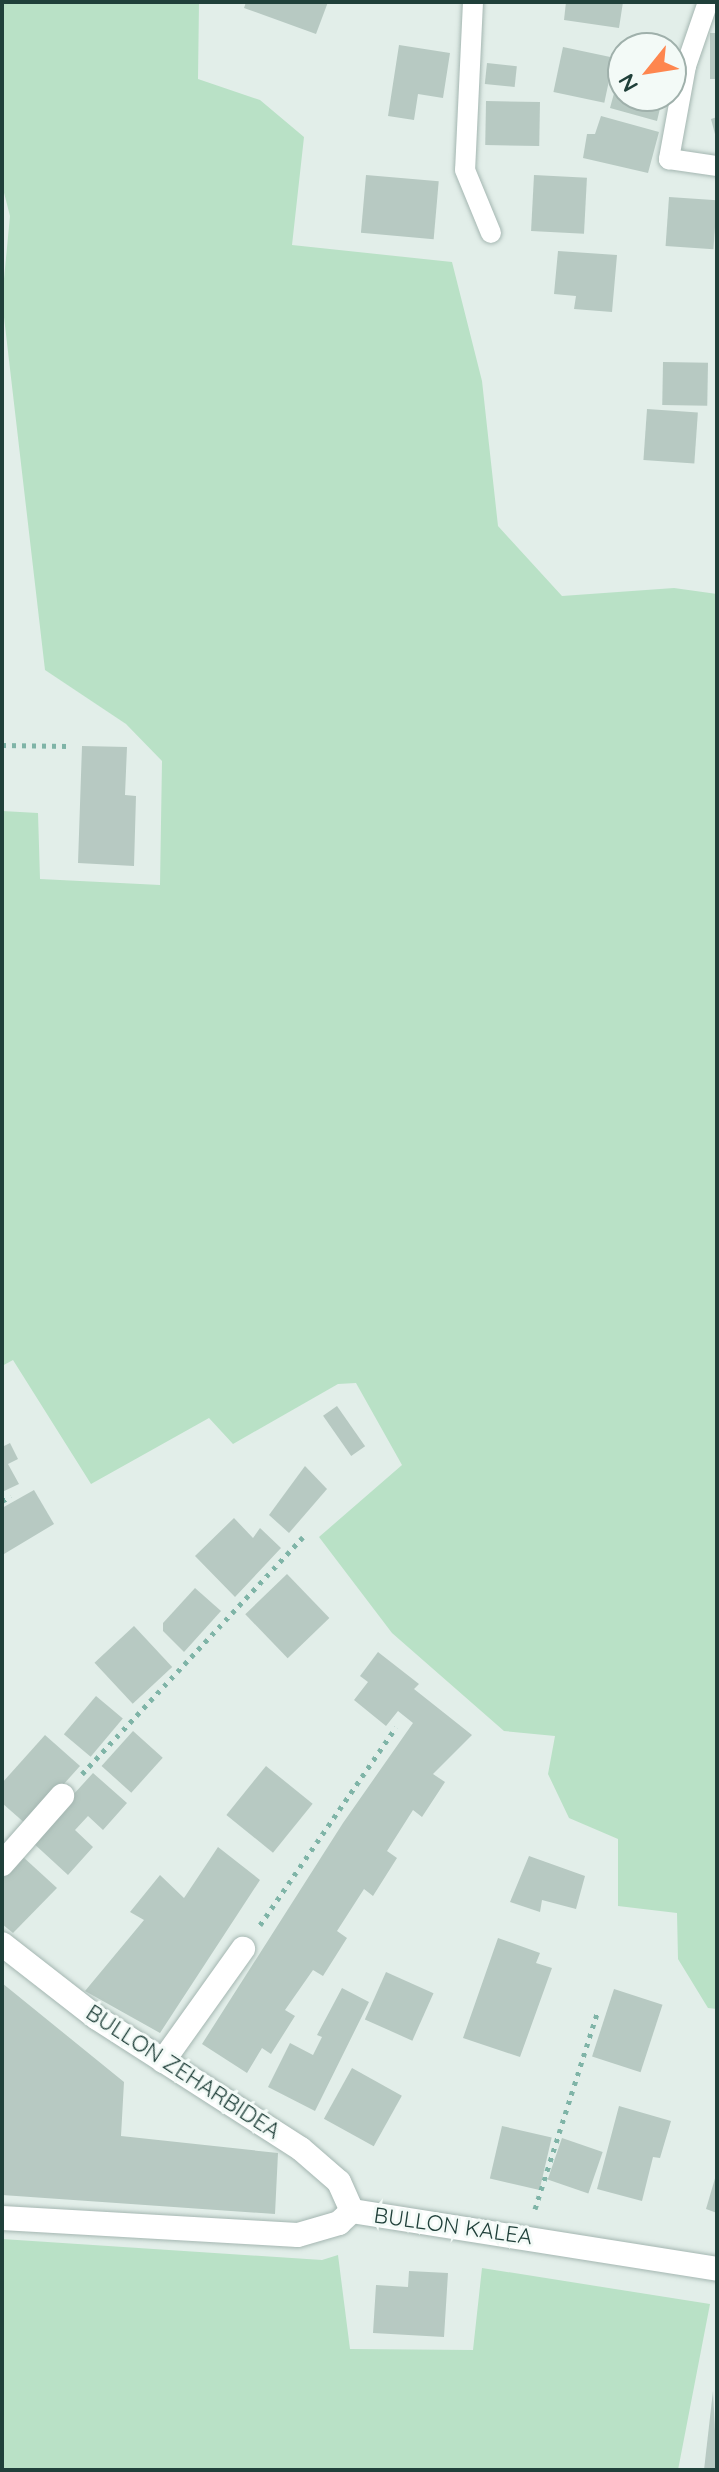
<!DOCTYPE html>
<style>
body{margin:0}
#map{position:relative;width:719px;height:2472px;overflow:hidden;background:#e2eee9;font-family:Quicksand,sans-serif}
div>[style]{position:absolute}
.green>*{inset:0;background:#b9e1c6}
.building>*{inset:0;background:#b7c9c2;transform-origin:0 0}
.path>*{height:5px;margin-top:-2.5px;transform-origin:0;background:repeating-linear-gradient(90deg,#7fb4a7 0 4px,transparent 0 10px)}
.roads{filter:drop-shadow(0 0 2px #a4b6b1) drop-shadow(0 0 2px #a4b6b1)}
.lane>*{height:20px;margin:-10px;padding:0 10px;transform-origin:10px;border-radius:10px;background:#fff}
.street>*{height:24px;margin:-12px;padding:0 12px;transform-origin:12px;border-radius:12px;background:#fff}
span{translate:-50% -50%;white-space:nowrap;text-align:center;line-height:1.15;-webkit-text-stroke:6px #f3faf7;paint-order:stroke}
.street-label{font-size:22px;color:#20403a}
.frame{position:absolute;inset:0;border:4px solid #20403a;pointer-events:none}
.north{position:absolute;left:607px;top:32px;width:80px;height:80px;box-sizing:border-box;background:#f3faf7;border:2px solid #9fb0ab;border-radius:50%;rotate:240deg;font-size:22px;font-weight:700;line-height:32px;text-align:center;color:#20403a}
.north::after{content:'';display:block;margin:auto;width:28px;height:36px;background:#fe864f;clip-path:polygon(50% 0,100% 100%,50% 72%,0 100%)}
</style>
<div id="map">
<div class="green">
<i style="clip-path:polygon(2px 2px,199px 2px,198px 79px,260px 100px,304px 137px,292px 245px,452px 262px,482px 381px,498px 526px,562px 596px,674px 588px,717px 594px,717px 2009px,708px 2008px,678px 1959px,677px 1913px,618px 1906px,618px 1839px,569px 1818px,548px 1774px,555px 1736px,504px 1731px,392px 1633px,319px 1537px,402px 1465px,356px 1383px,338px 1384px,233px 1444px,209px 1418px,91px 1484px,13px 1360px,2px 1366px,2px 811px,38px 813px,40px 879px,160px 885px,162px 761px,126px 724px,45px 670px,2px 300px,10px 216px,2px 185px)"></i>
<i style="clip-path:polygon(2px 2239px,322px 2260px,338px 2255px,350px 2349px,473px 2350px,482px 2268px,710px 2304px,678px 2470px,2px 2470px)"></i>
</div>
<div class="building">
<i style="clip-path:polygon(246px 2px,328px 2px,316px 34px,244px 8px)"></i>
<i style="clip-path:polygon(566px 2px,623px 2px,619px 28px,564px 20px)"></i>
<i style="left:710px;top:33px;width:7px;height:46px"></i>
<i style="clip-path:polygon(399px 45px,450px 53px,443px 98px,418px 94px,414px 120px,388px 116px)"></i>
<i style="left:563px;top:47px;width:52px;height:46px;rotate:12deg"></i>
<i style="left:487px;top:63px;width:30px;height:21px;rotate:6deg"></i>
<i style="clip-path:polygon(622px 64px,623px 96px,663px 96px,657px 121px,610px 108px)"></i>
<i style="left:486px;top:101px;width:54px;height:44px;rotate:1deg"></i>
<i style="clip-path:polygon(601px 116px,659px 132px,648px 173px,583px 158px,587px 134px,595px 134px)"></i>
<i style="clip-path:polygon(717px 117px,717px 138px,716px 138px,711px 119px)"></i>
<i style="left:366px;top:175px;width:73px;height:58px;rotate:5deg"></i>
<i style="left:534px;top:175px;width:53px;height:56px;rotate:3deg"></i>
<i style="left:669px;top:197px;width:48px;height:49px;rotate:4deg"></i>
<i style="clip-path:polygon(558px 251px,617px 255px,612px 312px,574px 309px,576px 296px,554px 294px)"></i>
<i style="left:663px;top:362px;width:45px;height:43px;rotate:1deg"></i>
<i style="left:647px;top:409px;width:51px;height:51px;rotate:4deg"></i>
<i style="clip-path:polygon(82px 746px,127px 747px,125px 795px,136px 796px,134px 866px,78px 863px)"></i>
<i style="left:337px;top:1406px;width:49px;height:17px;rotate:55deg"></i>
<i style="clip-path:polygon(10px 1443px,18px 1459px,8px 1464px,19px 1484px,2px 1492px,2px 1447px)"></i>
<i style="clip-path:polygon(305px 1466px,327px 1489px,289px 1533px,269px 1515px)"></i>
<i style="clip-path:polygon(34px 1490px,54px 1524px,4px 1554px,2px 1508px)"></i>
<i style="clip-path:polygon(234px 1518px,253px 1538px,260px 1528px,281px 1548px,235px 1597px,195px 1556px)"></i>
<i style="left:287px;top:1574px;width:61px;height:58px;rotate:46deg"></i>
<i style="clip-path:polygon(195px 1588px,221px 1611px,184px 1652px,163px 1631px,163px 1623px)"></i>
<i style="left:134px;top:1626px;width:56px;height:54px;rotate:47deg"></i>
<i style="clip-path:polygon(378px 1652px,419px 1684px,414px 1689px,472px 1735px,433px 1774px,445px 1782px,422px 1817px,413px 1810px,387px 1851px,397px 1858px,373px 1896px,364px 1889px,337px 1931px,347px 1938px,323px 1976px,313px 1970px,285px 2010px,295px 2016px,271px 2054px,262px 2048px,247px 2073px,202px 2044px,343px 1823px,413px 1723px,398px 1711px,386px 1726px,354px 1700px,368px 1682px,360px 1676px)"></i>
<i style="left:96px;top:1696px;width:35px;height:50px;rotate:40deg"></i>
<i style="left:133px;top:1731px;width:40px;height:47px;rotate:42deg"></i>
<i style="clip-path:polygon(45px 1735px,80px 1766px,27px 1825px,2px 1803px,2px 1783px)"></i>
<i style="left:266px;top:1766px;width:60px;height:63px;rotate:39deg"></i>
<i style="clip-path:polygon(93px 1773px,127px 1803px,103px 1830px,88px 1816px,75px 1830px,93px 1847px,68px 1875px,31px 1841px)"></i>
<i style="clip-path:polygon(218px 1847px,260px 1880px,160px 2033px,85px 1991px,144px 1920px,130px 1912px,160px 1875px,184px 1898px)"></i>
<i style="clip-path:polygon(22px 1856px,57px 1888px,13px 1933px,2px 1924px,2px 1879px)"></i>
<i style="clip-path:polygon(529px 1856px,585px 1876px,576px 1909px,542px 1900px,540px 1912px,510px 1902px)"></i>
<i style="clip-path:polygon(498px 1938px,540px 1953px,536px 1963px,552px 1968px,520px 2057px,463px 2038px)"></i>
<i style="left:386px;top:1972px;width:52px;height:52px;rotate:24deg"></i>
<i style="clip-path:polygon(2px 1983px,124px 2082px,121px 2136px,278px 2153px,275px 2214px,2px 2195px)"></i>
<i style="clip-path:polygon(342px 1988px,369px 2002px,315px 2111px,268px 2087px,290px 2043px,313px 2055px,322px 2037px,317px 2035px)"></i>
<i style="left:614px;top:1989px;width:51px;height:71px;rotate:18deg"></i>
<i style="left:352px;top:2068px;width:57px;height:58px;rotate:29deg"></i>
<i style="clip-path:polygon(619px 2106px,671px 2121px,660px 2158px,653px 2157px,642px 2201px,597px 2189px)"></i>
<i style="left:502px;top:2126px;width:51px;height:54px;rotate:13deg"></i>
<i style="left:562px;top:2138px;width:43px;height:44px;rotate:19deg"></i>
<i style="clip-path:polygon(716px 2175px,717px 2176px,717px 2213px,706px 2209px)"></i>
<i style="clip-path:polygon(409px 2271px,448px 2273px,444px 2337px,373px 2333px,376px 2285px,408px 2287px)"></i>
<i style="clip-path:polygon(713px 2391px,717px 2470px,704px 2470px)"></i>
</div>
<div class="path">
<i style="left:2px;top:745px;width:66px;rotate:0.9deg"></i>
<i style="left:2px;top:1501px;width:10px;rotate:-29deg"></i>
<i style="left:82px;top:1774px;width:324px;rotate:-47deg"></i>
<i style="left:260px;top:1925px;width:240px;rotate:-55.5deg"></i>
<i style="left:535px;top:2209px;width:206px;rotate:-72.4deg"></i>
</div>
<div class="roads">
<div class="lane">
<i style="left:473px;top:2px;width:168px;rotate:92.7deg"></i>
<i style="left:465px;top:170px;width:68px;rotate:67.6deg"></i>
<i style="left:708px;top:2px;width:68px;rotate:109deg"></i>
<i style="left:686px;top:66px;width:95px;rotate:100.4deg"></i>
<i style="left:669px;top:159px;width:49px;rotate:8.3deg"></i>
</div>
<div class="street">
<i style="left:2px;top:1864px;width:91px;rotate:-48.6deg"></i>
<i style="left:2px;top:1944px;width:120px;rotate:37.9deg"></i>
<i style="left:97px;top:2018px;width:242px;rotate:32.7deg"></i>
<i style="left:301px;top:2149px;width:50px;rotate:41deg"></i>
<i style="left:339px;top:2182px;width:32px;rotate:66deg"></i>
<i style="left:163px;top:2061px;width:138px;rotate:-54.5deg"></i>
<i style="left:352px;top:2211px;width:370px;rotate:9deg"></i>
<i style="left:2px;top:2218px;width:296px;rotate:3.3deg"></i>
<i style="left:298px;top:2235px;width:43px;rotate:-16.3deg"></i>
<i style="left:339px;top:2223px;width:18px;rotate:-43deg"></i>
</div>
</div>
<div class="street-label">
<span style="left:183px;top:2072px;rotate:33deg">BULLON ZEHARBIDEA</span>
<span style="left:453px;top:2226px;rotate:8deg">BULLON KALEA</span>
</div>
<div class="frame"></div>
<div class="north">N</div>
</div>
